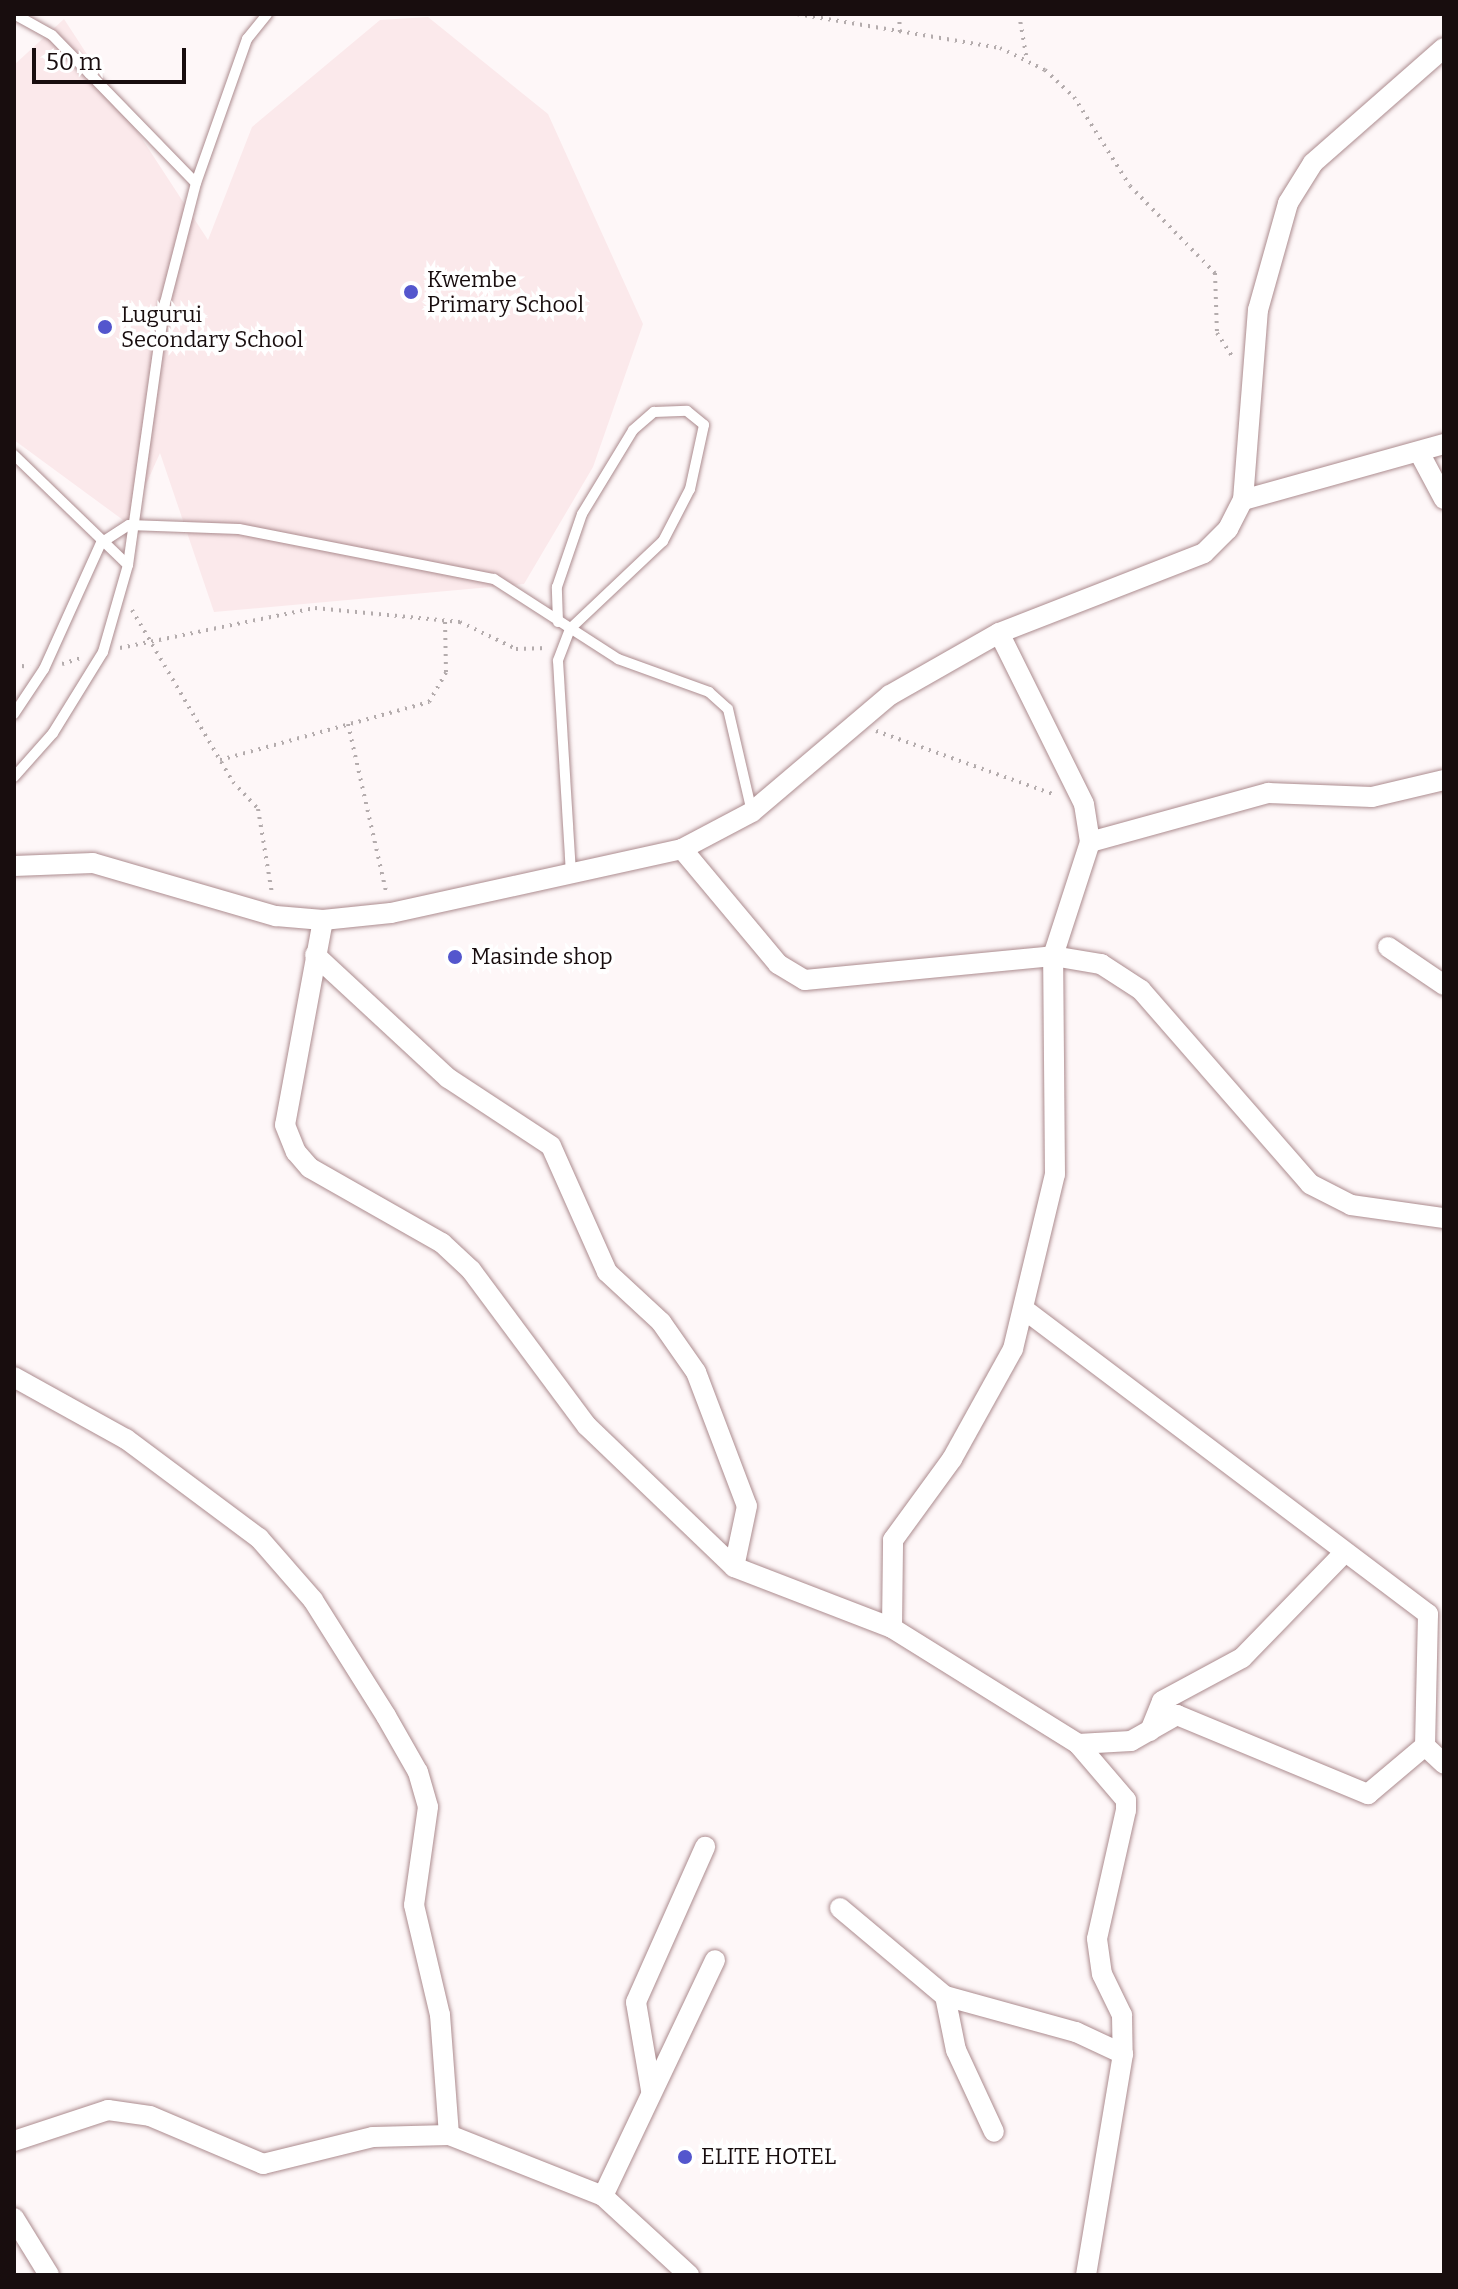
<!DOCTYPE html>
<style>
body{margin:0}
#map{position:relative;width:1458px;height:2289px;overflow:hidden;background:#fef7f8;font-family:Bitter,serif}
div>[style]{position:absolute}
.built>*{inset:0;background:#fbe9eb}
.path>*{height:4px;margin-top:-2px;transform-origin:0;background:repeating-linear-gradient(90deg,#b4acad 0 2px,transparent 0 8px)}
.roads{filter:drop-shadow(0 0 2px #ac8c8f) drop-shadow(0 0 2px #ac8c8f)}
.lane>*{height:10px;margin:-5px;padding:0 5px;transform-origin:5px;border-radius:5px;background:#fff}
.street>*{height:20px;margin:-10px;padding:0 10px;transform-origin:10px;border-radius:10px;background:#fff}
.dots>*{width:22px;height:22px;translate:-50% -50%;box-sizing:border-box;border:4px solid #fff;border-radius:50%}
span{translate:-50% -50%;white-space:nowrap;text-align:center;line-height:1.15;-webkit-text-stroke:7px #fff;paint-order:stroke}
.poi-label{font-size:22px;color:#180d0e}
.left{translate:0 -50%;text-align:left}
.frame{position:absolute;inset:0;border:16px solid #180d0e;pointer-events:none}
.scale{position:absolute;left:32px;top:48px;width:154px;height:36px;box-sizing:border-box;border:4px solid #180d0e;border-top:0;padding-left:10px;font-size:24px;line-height:28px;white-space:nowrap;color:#180d0e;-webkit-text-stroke:6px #fff;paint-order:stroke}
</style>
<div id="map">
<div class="built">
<i style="clip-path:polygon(428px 17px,548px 114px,643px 324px,593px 467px,524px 584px,214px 612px,160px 453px,135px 509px,138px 531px,14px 440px,14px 65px,64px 19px,208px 240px,252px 127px,380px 20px)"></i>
</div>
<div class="path">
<i style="left:797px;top:14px;width:206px;rotate:9.5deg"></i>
<i style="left:1000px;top:48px;width:50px;rotate:26.1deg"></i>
<i style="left:1045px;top:70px;width:40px;rotate:43deg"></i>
<i style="left:1074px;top:97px;width:105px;rotate:57.8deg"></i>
<i style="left:1130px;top:186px;width:122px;rotate:45.7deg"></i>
<i style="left:1215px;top:273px;width:60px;rotate:88.1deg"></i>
<i style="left:1217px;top:333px;width:30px;rotate:57deg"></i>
<i style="left:899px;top:14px;width:18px;rotate:87deg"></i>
<i style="left:1019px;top:14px;width:42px;rotate:80.3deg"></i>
<i style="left:132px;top:610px;width:199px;rotate:59.6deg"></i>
<i style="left:233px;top:782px;width:37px;rotate:47deg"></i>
<i style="left:258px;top:809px;width:86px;rotate:80.6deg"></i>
<i style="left:120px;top:648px;width:199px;rotate:-11.6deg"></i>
<i style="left:315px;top:608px;width:146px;rotate:5.5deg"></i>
<i style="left:460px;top:622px;width:62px;rotate:25.7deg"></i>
<i style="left:516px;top:649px;width:32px;rotate:-2deg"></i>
<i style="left:62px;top:664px;width:20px;rotate:-18deg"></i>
<i style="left:14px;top:665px;width:16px;rotate:7deg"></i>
<i style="left:348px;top:724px;width:175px;rotate:77.2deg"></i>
<i style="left:876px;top:731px;width:191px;rotate:19.6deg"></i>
<i style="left:220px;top:760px;width:217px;rotate:-15.5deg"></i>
<i style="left:429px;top:702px;width:34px;rotate:-60deg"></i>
<i style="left:446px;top:672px;width:52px;rotate:-91.1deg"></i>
</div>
<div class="roads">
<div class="lane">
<i style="left:14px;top:14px;width:43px;rotate:28.9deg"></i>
<i style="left:52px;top:35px;width:206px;rotate:45.8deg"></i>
<i style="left:14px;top:455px;width:158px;rotate:44deg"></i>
<i style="left:558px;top:622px;width:35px;rotate:-92deg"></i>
<i style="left:557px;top:587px;width:77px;rotate:-71.1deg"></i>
<i style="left:582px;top:514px;width:98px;rotate:-58.7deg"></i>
<i style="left:633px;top:430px;width:28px;rotate:-41deg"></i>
<i style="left:654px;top:412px;width:33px;rotate:-2deg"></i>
<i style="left:687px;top:411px;width:22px;rotate:39deg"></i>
<i style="left:704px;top:425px;width:66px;rotate:102.3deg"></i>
<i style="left:690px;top:489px;width:59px;rotate:117.4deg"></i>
<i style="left:663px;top:541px;width:128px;rotate:136.6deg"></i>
<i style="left:570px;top:629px;width:34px;rotate:111deg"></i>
<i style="left:558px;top:661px;width:212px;rotate:86.5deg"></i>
<i style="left:14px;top:714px;width:54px;rotate:-56.3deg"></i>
<i style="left:44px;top:669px;width:138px;rotate:-65.7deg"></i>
<i style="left:101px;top:543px;width:33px;rotate:-33deg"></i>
<i style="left:129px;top:525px;width:110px;rotate:2.1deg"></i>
<i style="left:239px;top:529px;width:260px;rotate:11.1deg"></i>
<i style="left:494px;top:579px;width:148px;rotate:32.8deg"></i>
<i style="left:618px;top:659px;width:97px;rotate:19.9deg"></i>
<i style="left:709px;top:692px;width:25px;rotate:42deg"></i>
<i style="left:728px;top:709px;width:106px;rotate:76.9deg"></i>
<i style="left:14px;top:777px;width:59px;rotate:-48.4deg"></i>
<i style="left:53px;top:733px;width:95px;rotate:-58.3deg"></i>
<i style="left:103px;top:652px;width:91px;rotate:-74deg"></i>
<i style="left:128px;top:565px;width:265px;rotate:-82deg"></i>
<i style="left:165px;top:303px;width:124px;rotate:-75.5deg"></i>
<i style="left:196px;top:183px;width:153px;rotate:-70.5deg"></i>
<i style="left:247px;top:39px;width:32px;rotate:-51deg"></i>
</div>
<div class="street">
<i style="left:1420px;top:454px;width:51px;rotate:61.9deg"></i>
<i style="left:1243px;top:500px;width:209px;rotate:-15.6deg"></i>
<i style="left:1090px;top:842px;width:185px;rotate:-15.4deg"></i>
<i style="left:1268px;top:793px;width:104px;rotate:2.2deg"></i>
<i style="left:1372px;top:797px;width:74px;rotate:-13.3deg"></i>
<i style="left:682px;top:849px;width:150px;rotate:50.1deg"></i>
<i style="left:778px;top:964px;width:31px;rotate:31deg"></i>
<i style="left:805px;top:980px;width:249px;rotate:-5.5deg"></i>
<i style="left:1053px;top:956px;width:49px;rotate:9.5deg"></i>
<i style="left:1101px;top:964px;width:48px;rotate:33deg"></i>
<i style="left:1141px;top:990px;width:257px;rotate:48.9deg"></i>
<i style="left:1310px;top:1184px;width:46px;rotate:27.1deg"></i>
<i style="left:1351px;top:1205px;width:94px;rotate:8deg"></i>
<i style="left:14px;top:866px;width:79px;rotate:-2.2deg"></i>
<i style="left:93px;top:863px;width:191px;rotate:16.2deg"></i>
<i style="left:276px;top:916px;width:47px;rotate:4.9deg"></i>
<i style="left:323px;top:920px;width:68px;rotate:-5.9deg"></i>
<i style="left:391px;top:913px;width:298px;rotate:-12.4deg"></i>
<i style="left:682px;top:849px;width:79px;rotate:-27.9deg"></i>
<i style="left:752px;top:812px;width:181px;rotate:-40.3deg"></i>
<i style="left:890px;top:695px;width:125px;rotate:-29.6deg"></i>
<i style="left:999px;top:633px;width:220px;rotate:-21.3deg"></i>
<i style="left:1204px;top:553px;width:34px;rotate:-45deg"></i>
<i style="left:1228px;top:529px;width:33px;rotate:-63deg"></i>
<i style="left:1243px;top:500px;width:191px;rotate:-85.5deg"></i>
<i style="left:1258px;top:310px;width:111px;rotate:-74.3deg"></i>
<i style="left:1288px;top:203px;width:47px;rotate:-58deg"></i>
<i style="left:1313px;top:163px;width:174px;rotate:-41.3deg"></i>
<i style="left:323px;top:920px;width:208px;rotate:100.5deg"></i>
<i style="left:285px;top:1125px;width:29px;rotate:68deg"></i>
<i style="left:296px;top:1152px;width:21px;rotate:49deg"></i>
<i style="left:310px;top:1168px;width:152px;rotate:29.6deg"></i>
<i style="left:442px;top:1243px;width:40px;rotate:43deg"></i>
<i style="left:471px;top:1270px;width:194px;rotate:53.4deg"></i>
<i style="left:587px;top:1426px;width:204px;rotate:43.8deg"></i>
<i style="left:734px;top:1567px;width:169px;rotate:21.1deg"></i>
<i style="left:892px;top:1628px;width:219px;rotate:31.9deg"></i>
<i style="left:1078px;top:1744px;width:53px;rotate:-3.2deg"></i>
<i style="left:1131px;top:1741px;width:53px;rotate:-29.5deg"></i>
<i style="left:1177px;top:1715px;width:207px;rotate:22.5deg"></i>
<i style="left:1368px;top:1794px;width:75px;rotate:-40.1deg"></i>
<i style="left:1388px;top:947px;width:68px;rotate:34.2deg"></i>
<i style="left:315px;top:955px;width:181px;rotate:42.8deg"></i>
<i style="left:448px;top:1078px;width:123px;rotate:33.4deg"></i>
<i style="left:551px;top:1146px;width:138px;rotate:66deg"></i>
<i style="left:607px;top:1272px;width:74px;rotate:42.8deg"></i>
<i style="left:661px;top:1322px;width:61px;rotate:55deg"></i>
<i style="left:696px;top:1372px;width:143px;rotate:69.2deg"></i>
<i style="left:747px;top:1506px;width:62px;rotate:102deg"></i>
<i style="left:1025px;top:1310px;width:505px;rotate:37.03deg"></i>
<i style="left:1428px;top:1614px;width:132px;rotate:91.3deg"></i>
<i style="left:1425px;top:1746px;width:26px;rotate:43deg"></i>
<i style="left:14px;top:1377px;width:128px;rotate:29deg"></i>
<i style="left:126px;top:1439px;width:166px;rotate:36.7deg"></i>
<i style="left:259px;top:1538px;width:82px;rotate:48.9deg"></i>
<i style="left:313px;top:1600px;width:137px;rotate:57.8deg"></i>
<i style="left:386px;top:1716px;width:64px;rotate:60.3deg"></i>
<i style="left:418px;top:1772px;width:36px;rotate:74deg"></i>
<i style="left:428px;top:1807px;width:99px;rotate:98.1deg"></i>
<i style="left:414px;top:1905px;width:113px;rotate:76.7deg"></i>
<i style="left:440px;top:2015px;width:120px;rotate:85.7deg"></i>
<i style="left:892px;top:1628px;width:88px;rotate:-89.3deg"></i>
<i style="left:893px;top:1540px;width:100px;rotate:-53.9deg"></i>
<i style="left:952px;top:1459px;width:126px;rotate:-61deg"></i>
<i style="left:1013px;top:1349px;width:180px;rotate:-76.5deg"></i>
<i style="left:1055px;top:1174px;width:218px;rotate:-90.5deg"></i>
<i style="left:1053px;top:956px;width:120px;rotate:-72deg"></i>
<i style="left:1090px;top:842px;width:38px;rotate:-99deg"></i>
<i style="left:1084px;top:804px;width:191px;rotate:-116.4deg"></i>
<i style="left:1150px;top:1731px;width:32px;rotate:-68deg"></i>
<i style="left:1162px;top:1701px;width:91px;rotate:-28.3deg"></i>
<i style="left:1242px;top:1658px;width:146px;rotate:-45.8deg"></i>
<i style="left:1078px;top:1744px;width:74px;rotate:49.4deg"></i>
<i style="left:1126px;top:1800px;width:10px;rotate:90deg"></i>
<i style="left:1126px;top:1810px;width:132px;rotate:102.7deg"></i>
<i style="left:1097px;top:1939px;width:35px;rotate:82deg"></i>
<i style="left:1102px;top:1974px;width:46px;rotate:64deg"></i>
<i style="left:1122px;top:2015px;width:39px;rotate:89deg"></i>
<i style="left:1123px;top:2054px;width:224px;rotate:99.5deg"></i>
<i style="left:840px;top:1908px;width:137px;rotate:40deg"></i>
<i style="left:945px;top:1996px;width:136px;rotate:15.4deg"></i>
<i style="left:1076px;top:2032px;width:52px;rotate:25.1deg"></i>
<i style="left:945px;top:1996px;width:55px;rotate:78.5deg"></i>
<i style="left:956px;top:2050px;width:90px;rotate:65.1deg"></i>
<i style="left:651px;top:2090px;width:89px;rotate:-99.7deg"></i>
<i style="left:636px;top:2002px;width:170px;rotate:-66deg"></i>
<i style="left:14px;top:2141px;width:99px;rotate:-18.3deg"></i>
<i style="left:108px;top:2110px;width:42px;rotate:8.1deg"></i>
<i style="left:150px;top:2116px;width:123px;rotate:23deg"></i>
<i style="left:263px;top:2164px;width:113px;rotate:-13.8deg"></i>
<i style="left:373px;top:2137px;width:76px;rotate:-1.5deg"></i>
<i style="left:449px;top:2135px;width:166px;rotate:21.6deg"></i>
<i style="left:603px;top:2196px;width:117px;rotate:42.6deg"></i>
<i style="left:603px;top:2196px;width:261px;rotate:-64.6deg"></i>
<i style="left:14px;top:2218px;width:67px;rotate:58.4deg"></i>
</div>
</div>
<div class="dots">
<i style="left:411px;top:292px;background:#5456cd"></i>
<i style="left:105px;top:327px;background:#5456cd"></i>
<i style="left:455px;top:957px;background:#5456cd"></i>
<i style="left:685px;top:2157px;background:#5456cd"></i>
</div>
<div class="poi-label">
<span class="left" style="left:427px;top:292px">Kwembe<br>Primary School</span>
<span class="left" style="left:121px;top:327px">Lugurui<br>Secondary School</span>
<span class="left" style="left:471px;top:957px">Masinde shop</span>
<span class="left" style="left:701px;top:2157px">ELITE HOTEL</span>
</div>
<div class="frame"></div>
<div class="scale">50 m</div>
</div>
